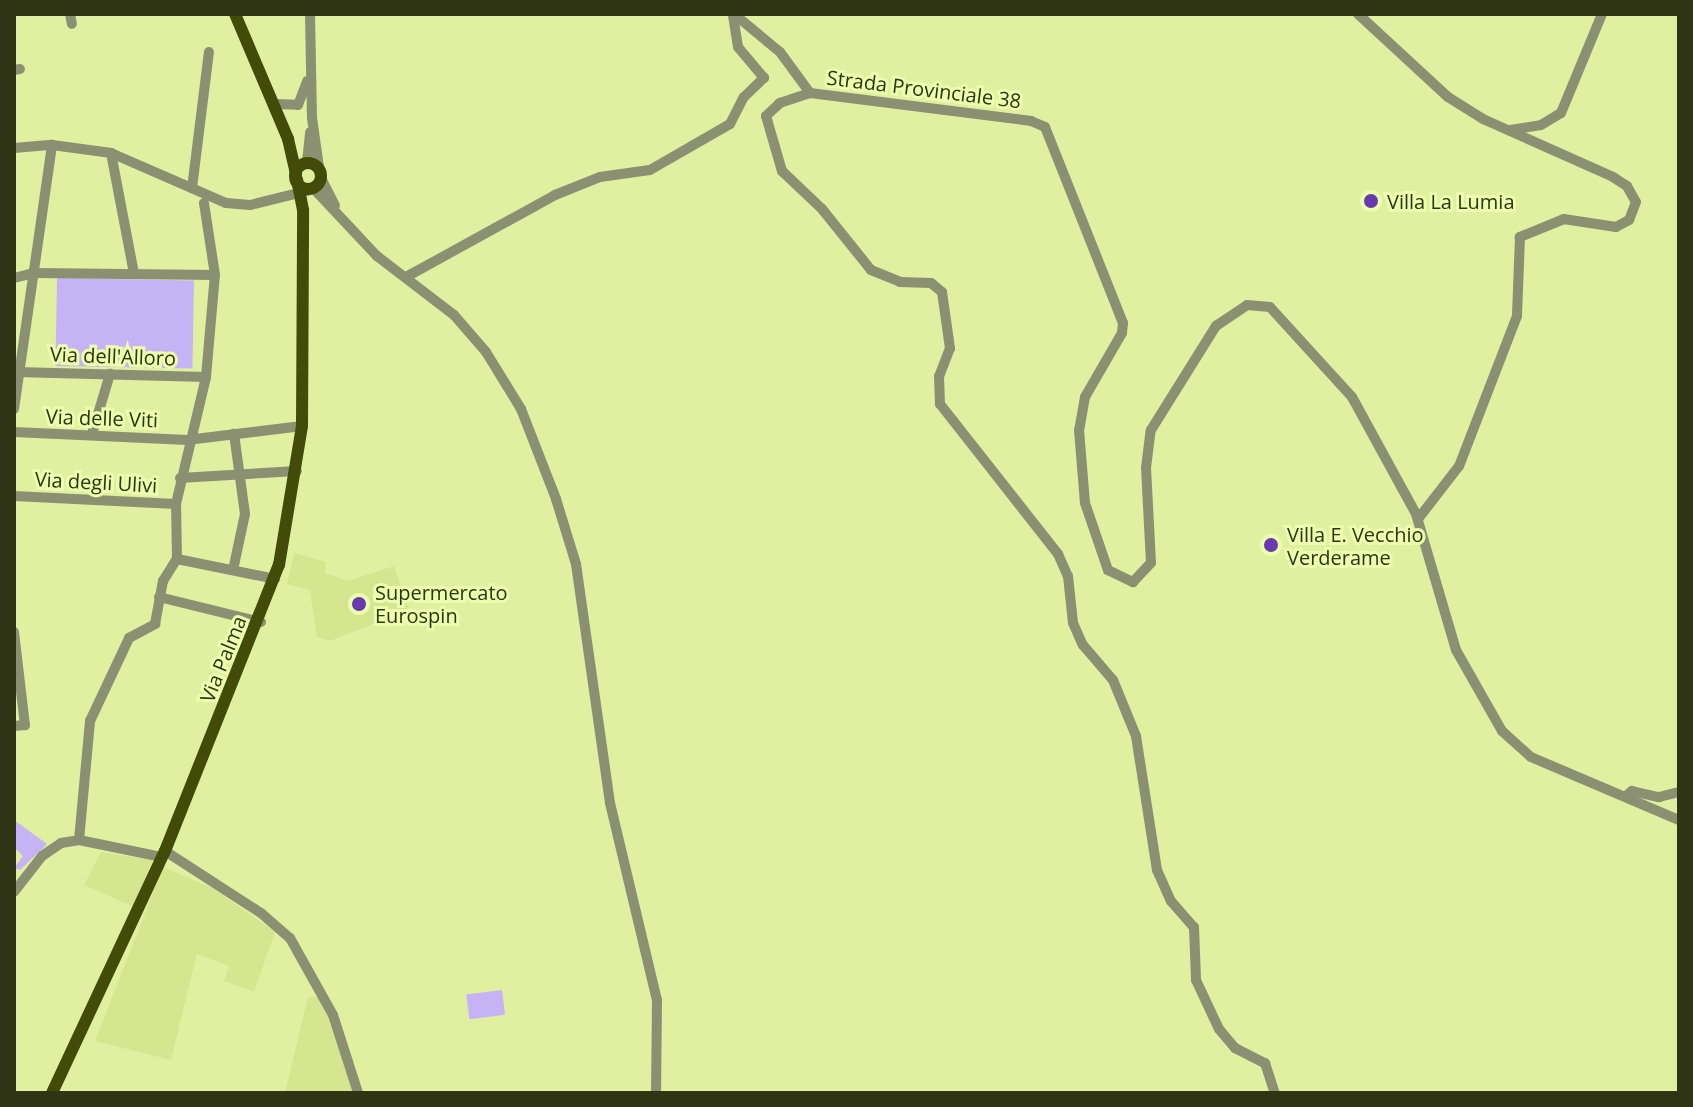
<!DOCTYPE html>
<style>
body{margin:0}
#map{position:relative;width:1693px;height:1107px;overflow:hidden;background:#e0efa0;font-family:"Open Sans",sans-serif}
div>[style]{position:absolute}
.built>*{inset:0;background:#d6e690}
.green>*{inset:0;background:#c6b3f5;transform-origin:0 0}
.minor>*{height:10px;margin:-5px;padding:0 5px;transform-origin:5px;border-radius:5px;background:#8a9071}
.major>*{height:12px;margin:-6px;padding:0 6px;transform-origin:6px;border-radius:6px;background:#424b07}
.major>.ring{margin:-6px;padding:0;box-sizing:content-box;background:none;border:12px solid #424b07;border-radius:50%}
.dots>*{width:22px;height:22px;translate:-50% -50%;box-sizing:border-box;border:4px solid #edfcad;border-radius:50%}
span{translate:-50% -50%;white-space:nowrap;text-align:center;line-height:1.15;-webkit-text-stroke:6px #edfcad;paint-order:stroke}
.street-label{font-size:20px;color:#2f3415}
.poi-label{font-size:20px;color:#2f3415}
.left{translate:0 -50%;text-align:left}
.frame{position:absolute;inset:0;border:16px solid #2f3415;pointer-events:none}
</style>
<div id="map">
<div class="built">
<i style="clip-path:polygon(294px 553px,326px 562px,325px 573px,348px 581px,394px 566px,409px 610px,330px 641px,317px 637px,310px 590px,287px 584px)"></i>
<i style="clip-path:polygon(101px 852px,152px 860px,134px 907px,84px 885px)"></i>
<i style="clip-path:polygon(163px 867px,214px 889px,275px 932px,254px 992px,224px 981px,229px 966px,197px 954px,171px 1060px,95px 1041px)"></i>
<i style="clip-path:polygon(320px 996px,347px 1063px,352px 1093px,285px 1093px,308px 997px)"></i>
</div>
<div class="green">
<i style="left:57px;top:278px;width:137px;height:88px;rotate:1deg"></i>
<i style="clip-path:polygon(14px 820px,47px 844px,20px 870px,14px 868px,23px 856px,14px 847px)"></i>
<i style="left:502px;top:990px;width:25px;height:36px;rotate:83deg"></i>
</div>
<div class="minor">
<i style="left:70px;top:14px;width:10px;rotate:79deg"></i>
<i style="left:310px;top:14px;width:104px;rotate:88.9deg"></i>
<i style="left:312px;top:118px;width:57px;rotate:81.9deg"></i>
<i style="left:734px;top:14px;width:60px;rotate:39.6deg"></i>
<i style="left:780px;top:52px;width:51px;rotate:53.8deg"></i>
<i style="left:810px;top:93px;width:223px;rotate:7.2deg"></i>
<i style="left:1031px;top:121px;width:15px;rotate:23deg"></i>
<i style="left:1045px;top:127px;width:211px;rotate:68.3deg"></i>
<i style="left:1123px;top:323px;width:10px;rotate:96deg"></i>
<i style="left:1122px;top:333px;width:74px;rotate:120deg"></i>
<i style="left:1085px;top:397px;width:34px;rotate:100deg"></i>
<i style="left:1079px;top:430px;width:73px;rotate:85.3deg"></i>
<i style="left:1085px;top:503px;width:71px;rotate:71.1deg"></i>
<i style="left:1108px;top:570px;width:28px;rotate:26deg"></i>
<i style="left:1133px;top:582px;width:26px;rotate:-47deg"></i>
<i style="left:1151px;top:563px;width:95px;rotate:-93deg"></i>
<i style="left:1146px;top:468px;width:38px;rotate:-83deg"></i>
<i style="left:1151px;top:430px;width:123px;rotate:-58deg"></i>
<i style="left:1216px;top:326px;width:37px;rotate:-34deg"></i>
<i style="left:1247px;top:305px;width:23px;rotate:5deg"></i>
<i style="left:1270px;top:307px;width:122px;rotate:47.7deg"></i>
<i style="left:1352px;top:397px;width:133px;rotate:61.3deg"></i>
<i style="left:1416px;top:514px;width:142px;rotate:73.6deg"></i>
<i style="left:1456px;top:650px;width:93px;rotate:60.4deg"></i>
<i style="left:1502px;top:731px;width:39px;rotate:42deg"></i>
<i style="left:1531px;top:757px;width:161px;rotate:23.1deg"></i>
<i style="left:1358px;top:14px;width:122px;rotate:42.7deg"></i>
<i style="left:1448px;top:97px;width:41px;rotate:32.2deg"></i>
<i style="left:1483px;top:119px;width:142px;rotate:24deg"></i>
<i style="left:1613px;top:177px;width:17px;rotate:33deg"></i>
<i style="left:1627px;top:186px;width:18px;rotate:61deg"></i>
<i style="left:1636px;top:202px;width:19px;rotate:111deg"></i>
<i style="left:1629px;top:220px;width:15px;rotate:152deg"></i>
<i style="left:1616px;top:227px;width:53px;rotate:-171.3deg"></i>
<i style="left:1564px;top:219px;width:48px;rotate:157.8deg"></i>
<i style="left:1520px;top:237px;width:79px;rotate:92.2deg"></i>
<i style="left:1517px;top:316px;width:161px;rotate:111.1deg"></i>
<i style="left:1459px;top:466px;width:67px;rotate:127.7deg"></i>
<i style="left:14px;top:70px;width:6px;rotate:-9deg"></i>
<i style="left:810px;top:93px;width:32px;rotate:162deg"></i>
<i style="left:780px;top:103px;width:19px;rotate:137deg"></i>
<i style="left:766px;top:116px;width:57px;rotate:73.8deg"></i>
<i style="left:782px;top:171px;width:55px;rotate:43.5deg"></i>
<i style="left:822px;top:209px;width:78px;rotate:51.2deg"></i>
<i style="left:871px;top:270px;width:31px;rotate:22deg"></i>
<i style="left:900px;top:282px;width:31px;rotate:2deg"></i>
<i style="left:931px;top:283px;width:14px;rotate:39deg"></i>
<i style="left:942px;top:292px;width:57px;rotate:81.9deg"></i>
<i style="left:950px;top:348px;width:30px;rotate:111deg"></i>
<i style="left:939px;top:376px;width:28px;rotate:88deg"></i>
<i style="left:940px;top:404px;width:191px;rotate:51.8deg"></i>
<i style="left:1058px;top:554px;width:24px;rotate:66deg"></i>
<i style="left:1068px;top:576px;width:47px;rotate:83.9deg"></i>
<i style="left:1073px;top:623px;width:24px;rotate:66deg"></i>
<i style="left:1083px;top:645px;width:46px;rotate:49.4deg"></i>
<i style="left:1113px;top:680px;width:61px;rotate:67.7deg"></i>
<i style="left:1136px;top:736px;width:136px;rotate:81.1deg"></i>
<i style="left:1157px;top:870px;width:34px;rotate:66deg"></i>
<i style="left:1171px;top:901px;width:35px;rotate:49deg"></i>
<i style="left:1194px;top:927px;width:53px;rotate:87.8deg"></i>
<i style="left:1196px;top:980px;width:54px;rotate:64.9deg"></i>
<i style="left:1219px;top:1029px;width:25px;rotate:50deg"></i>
<i style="left:1235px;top:1048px;width:34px;rotate:27deg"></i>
<i style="left:1265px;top:1063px;width:32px;rotate:72deg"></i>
<i style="left:274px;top:104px;width:24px;rotate:2deg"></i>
<i style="left:298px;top:105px;width:26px;rotate:-69deg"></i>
<i style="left:1510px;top:130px;width:31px;rotate:-9deg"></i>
<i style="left:1541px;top:125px;width:23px;rotate:-31deg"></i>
<i style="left:1561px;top:113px;width:107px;rotate:-67.5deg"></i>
<i style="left:14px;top:148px;width:38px;rotate:-5deg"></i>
<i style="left:52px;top:145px;width:60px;rotate:7.7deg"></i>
<i style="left:111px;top:153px;width:125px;rotate:23.5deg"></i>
<i style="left:226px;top:203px;width:24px;rotate:5deg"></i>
<i style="left:250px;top:205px;width:59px;rotate:-13.8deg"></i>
<i style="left:111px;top:153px;width:123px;rotate:79.2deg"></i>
<i style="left:307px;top:162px;width:30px;rotate:-84deg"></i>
<i style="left:320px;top:176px;width:33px;rotate:63deg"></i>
<i style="left:192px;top:188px;width:137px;rotate:-82.9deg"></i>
<i style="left:314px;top:189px;width:92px;rotate:46.8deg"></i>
<i style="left:377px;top:256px;width:97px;rotate:37.5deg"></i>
<i style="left:454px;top:315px;width:49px;rotate:49.1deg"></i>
<i style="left:486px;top:352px;width:67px;rotate:58.4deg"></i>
<i style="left:521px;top:409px;width:97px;rotate:68.7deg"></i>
<i style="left:556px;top:499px;width:68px;rotate:72.9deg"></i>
<i style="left:576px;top:564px;width:241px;rotate:81.9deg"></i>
<i style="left:610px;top:803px;width:203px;rotate:76.6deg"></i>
<i style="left:657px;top:1000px;width:93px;rotate:90.6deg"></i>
<i style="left:406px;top:277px;width:170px;rotate:-28.8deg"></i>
<i style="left:555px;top:195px;width:48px;rotate:-21.8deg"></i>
<i style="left:600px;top:177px;width:50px;rotate:-8deg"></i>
<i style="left:650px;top:170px;width:92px;rotate:-29.9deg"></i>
<i style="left:730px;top:124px;width:30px;rotate:-63deg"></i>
<i style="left:744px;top:97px;width:28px;rotate:-44deg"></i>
<i style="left:764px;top:78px;width:40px;rotate:-130deg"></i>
<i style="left:738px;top:47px;width:33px;rotate:-99deg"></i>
<i style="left:14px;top:278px;width:21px;rotate:-14deg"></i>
<i style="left:34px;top:273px;width:181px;rotate:0.6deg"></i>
<i style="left:16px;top:372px;width:190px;rotate:1.5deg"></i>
<i style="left:14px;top:409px;width:267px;rotate:-81.8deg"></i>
<i style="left:14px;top:432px;width:174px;rotate:2.6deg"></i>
<i style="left:92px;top:434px;width:63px;rotate:-73.3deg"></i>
<i style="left:195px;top:439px;width:108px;rotate:-6.9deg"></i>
<i style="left:180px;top:478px;width:117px;rotate:-3.4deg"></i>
<i style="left:14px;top:496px;width:162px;rotate:2.8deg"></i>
<i style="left:177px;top:559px;width:55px;rotate:-91deg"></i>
<i style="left:176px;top:504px;width:130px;rotate:-76.7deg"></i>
<i style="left:206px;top:377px;width:102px;rotate:-85deg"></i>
<i style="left:215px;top:275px;width:73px;rotate:-98.7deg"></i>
<i style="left:177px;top:559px;width:100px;rotate:11.5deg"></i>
<i style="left:233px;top:570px;width:57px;rotate:-77.9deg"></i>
<i style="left:245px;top:514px;width:81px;rotate:-97.8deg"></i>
<i style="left:159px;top:597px;width:105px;rotate:13.8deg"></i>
<i style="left:14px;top:632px;width:94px;rotate:83.3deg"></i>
<i style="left:25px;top:725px;width:11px;rotate:175deg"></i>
<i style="left:1626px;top:796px;width:8px;rotate:-40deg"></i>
<i style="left:1632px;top:791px;width:28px;rotate:13deg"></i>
<i style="left:1659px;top:797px;width:21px;rotate:-14deg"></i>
<i style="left:79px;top:840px;width:120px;rotate:-84.7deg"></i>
<i style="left:90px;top:721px;width:92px;rotate:-64.8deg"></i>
<i style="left:129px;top:638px;width:30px;rotate:-28deg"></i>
<i style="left:155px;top:624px;width:44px;rotate:-79.5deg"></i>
<i style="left:163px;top:581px;width:26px;rotate:-58deg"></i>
<i style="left:165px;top:851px;width:114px;rotate:32.9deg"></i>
<i style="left:261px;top:913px;width:38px;rotate:41deg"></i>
<i style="left:290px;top:938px;width:88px;rotate:60.8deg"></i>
<i style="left:333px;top:1015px;width:82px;rotate:72.2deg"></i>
<i style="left:14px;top:892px;width:46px;rotate:-52.1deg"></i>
<i style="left:42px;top:856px;width:23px;rotate:-34deg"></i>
<i style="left:61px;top:843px;width:18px;rotate:-9deg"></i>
<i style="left:79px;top:840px;width:85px;rotate:11.6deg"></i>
</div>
<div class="major">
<i style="left:235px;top:14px;width:136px;rotate:67deg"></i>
<i style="left:288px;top:139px;width:36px;rotate:77deg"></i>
<i class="ring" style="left:295px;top:163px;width:14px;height:14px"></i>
<i style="left:52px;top:1093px;width:267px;rotate:-65deg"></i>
<i style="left:165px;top:851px;width:308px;rotate:-68.3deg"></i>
<i style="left:279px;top:565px;width:141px;rotate:-80.6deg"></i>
<i style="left:302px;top:426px;width:216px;rotate:-89.7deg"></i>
<i style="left:303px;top:210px;width:31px;rotate:-101deg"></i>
</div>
<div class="dots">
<i style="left:1371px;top:201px;background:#6939b0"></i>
<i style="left:1271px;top:545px;background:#6939b0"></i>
<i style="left:359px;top:604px;background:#6939b0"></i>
</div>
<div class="street-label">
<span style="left:924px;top:89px;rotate:7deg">Strada Provinciale 38</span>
<span style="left:113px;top:356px;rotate:2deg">Via dell'Alloro</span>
<span style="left:102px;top:418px;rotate:2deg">Via delle Viti</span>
<span style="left:96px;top:482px;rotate:3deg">Via degli Ulivi</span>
<span style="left:223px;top:659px;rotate:-68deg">Via Palma</span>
</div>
<div class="poi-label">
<span class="left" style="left:1387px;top:201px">Villa La Lumia</span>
<span class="left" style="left:1287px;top:546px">Villa E. Vecchio<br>Verderame</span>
<span class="left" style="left:375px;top:604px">Supermercato<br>Eurospin</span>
</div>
<div class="frame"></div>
</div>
